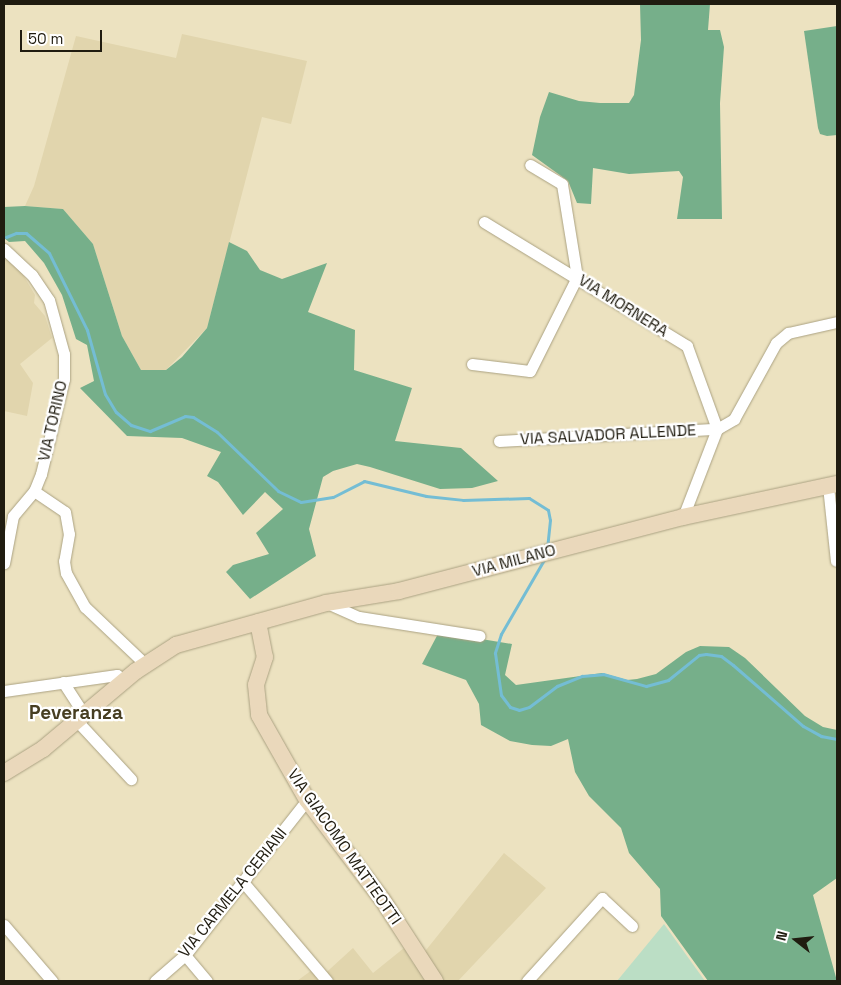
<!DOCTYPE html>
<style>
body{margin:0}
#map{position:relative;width:841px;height:985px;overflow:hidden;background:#ece2c0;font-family:"Space Grotesk",sans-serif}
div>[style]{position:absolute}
.built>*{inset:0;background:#e1d5ad}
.green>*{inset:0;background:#bbdec5}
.forest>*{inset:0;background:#76af8a}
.stream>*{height:3px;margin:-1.5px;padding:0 1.5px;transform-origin:1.5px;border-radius:1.5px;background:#74bdd4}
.roads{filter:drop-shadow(0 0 1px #aba282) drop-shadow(0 0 1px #aba282)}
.street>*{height:11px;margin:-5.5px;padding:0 5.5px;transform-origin:5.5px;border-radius:5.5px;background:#fff}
.secondary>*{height:16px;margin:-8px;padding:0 8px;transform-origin:8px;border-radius:8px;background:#ead8bb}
span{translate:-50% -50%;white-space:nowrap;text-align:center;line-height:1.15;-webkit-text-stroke:4.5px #fff;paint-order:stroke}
.street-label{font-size:16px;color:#201c10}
.quarter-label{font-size:19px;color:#473e21;font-weight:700}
.frame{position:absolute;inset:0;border:5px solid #201c10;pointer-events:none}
.north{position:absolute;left:771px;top:915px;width:50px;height:50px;-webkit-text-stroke:4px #fff;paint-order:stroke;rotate:286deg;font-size:14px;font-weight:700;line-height:20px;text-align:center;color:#201c10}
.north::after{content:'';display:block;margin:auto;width:18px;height:22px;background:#201c10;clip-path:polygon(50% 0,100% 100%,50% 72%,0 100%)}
.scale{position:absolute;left:20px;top:30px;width:82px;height:22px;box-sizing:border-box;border:2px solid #201c10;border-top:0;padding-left:6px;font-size:15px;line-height:18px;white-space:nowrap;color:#201c10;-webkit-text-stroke:4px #fff;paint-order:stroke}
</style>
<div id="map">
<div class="built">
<i style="clip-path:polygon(182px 34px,307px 61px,291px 124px,262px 117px,207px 328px,166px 370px,141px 370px,122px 336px,93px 244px,63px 209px,25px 206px,34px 186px,76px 36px,176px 58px)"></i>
<i style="clip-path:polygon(4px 254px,19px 268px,35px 295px,34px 303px,45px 316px,52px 338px,20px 364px,33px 383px,27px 416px,4px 411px)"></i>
<i style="clip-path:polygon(504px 853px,546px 888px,458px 981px,297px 981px,312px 970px,319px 979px,353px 948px,373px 973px,404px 948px,414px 965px)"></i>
</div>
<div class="green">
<i style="clip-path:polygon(664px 924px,705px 981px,617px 981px)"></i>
</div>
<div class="forest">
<i style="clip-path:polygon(640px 4px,710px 4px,708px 30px,720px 30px,724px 47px,720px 103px,722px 219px,677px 219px,683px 177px,679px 171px,629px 174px,593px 168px,591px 204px,577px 203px,568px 181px,532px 155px,540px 117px,549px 92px,579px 101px,600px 103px,629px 103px,634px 95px,641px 40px)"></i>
<i style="clip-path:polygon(837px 26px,837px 135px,827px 136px,820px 134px,818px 128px,804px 31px)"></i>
<i style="clip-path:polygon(25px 206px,63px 209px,93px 244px,122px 336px,141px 370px,166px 370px,182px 357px,207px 328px,229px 242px,247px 251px,260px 270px,282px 279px,327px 263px,308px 312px,355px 330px,354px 370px,412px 388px,395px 441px,461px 448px,498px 481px,472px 488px,440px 489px,370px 467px,357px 464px,333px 471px,323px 477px,309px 529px,316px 556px,250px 599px,226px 572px,233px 565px,269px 554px,256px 533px,283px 509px,265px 492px,243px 515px,218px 482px,207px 476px,221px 452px,182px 438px,127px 436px,80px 388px,94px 381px,87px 345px,76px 339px,62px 295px,44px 263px,25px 241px,9px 242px,4px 238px,4px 207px)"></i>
<i style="clip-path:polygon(439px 632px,512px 644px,505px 675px,516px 685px,602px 673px,627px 680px,637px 679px,656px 674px,686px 652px,700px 646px,729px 647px,745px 658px,805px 716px,823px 727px,837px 730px,837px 878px,813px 895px,837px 981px,708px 981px,661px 916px,660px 889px,629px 853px,621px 828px,589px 796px,575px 772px,568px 739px,551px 746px,532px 745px,510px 741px,481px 725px,479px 704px,466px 680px,422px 664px)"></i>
</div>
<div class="stream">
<i style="left:6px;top:237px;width:11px;rotate:-22deg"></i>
<i style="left:16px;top:233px;width:10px"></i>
<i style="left:26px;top:233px;width:30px;rotate:41deg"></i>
<i style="left:49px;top:253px;width:86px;rotate:63.7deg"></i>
<i style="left:87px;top:330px;width:66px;rotate:74.3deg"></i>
<i style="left:105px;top:394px;width:21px;rotate:59deg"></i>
<i style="left:116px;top:412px;width:20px;rotate:41deg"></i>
<i style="left:131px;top:425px;width:20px;rotate:18deg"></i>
<i style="left:150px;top:431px;width:38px;rotate:-23deg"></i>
<i style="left:185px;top:416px;width:8px;rotate:7deg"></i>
<i style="left:193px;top:417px;width:28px;rotate:32deg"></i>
<i style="left:217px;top:432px;width:85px;rotate:44deg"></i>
<i style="left:278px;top:491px;width:25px;rotate:26deg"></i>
<i style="left:301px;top:502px;width:32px;rotate:-9deg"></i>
<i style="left:333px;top:497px;width:35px;rotate:-27deg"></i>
<i style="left:364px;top:481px;width:64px;rotate:13.6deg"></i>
<i style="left:426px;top:496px;width:37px;rotate:6deg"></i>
<i style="left:463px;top:500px;width:66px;rotate:-1.7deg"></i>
<i style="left:529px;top:498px;width:22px;rotate:32deg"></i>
<i style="left:548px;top:510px;width:10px;rotate:79deg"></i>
<i style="left:550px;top:520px;width:27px;rotate:96deg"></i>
<i style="left:545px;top:558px;width:88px;rotate:120.1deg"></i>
<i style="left:501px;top:634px;width:20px;rotate:108deg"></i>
<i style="left:495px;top:653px;width:42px;rotate:81.9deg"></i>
<i style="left:501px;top:695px;width:15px;rotate:53deg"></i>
<i style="left:510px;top:707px;width:9px;rotate:18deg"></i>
<i style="left:519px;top:710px;width:10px;rotate:-17deg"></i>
<i style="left:529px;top:707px;width:35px;rotate:-37deg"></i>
<i style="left:557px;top:686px;width:27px;rotate:-22deg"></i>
<i style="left:582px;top:676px;width:21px;rotate:-5deg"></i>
<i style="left:603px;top:674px;width:45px;rotate:15.6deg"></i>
<i style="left:646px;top:686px;width:23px;rotate:-15deg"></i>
<i style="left:668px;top:680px;width:40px;rotate:-39deg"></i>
<i style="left:699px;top:655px;width:7px;rotate:-8deg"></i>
<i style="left:706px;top:654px;width:15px;rotate:8deg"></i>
<i style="left:721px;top:656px;width:15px;rotate:37deg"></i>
<i style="left:733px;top:665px;width:93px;rotate:41.1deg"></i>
<i style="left:803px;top:726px;width:21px;rotate:29deg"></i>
<i style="left:821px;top:736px;width:16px;rotate:11deg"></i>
</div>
<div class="roads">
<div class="street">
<i style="left:484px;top:222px;width:238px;rotate:31.4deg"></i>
<i style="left:687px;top:346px;width:88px;rotate:70.1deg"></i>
<i style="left:4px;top:249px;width:38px;rotate:43deg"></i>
<i style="left:32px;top:275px;width:30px;rotate:56deg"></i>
<i style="left:49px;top:300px;width:56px;rotate:74.5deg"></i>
<i style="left:64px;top:354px;width:25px;rotate:90deg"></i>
<i style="left:64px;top:379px;width:98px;rotate:103.6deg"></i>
<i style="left:41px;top:474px;width:18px;rotate:112deg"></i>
<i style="left:34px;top:491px;width:33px;rotate:130deg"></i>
<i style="left:13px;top:516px;width:48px;rotate:100.8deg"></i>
<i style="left:472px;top:364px;width:58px;rotate:6.9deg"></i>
<i style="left:530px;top:371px;width:105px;rotate:-63.4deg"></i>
<i style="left:577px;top:277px;width:94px;rotate:-99.2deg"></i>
<i style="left:562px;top:184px;width:37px;rotate:-149deg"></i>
<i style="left:499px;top:441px;width:218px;rotate:-3.2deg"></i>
<i style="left:717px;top:429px;width:20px;rotate:-30deg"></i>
<i style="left:734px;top:419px;width:87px;rotate:-61.1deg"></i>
<i style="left:776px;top:343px;width:16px;rotate:-40deg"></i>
<i style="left:788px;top:333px;width:50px;rotate:-12.7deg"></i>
<i style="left:828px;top:486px;width:75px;rotate:83.9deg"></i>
<i style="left:34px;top:491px;width:37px;rotate:34deg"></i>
<i style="left:65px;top:512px;width:22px;rotate:80deg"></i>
<i style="left:69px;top:534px;width:27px;rotate:100deg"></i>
<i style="left:64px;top:561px;width:12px;rotate:81deg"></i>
<i style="left:66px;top:573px;width:39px;rotate:61deg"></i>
<i style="left:85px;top:607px;width:83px;rotate:43.5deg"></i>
<i style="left:683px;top:517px;width:94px;rotate:-68.9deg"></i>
<i style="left:327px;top:603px;width:35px;rotate:24deg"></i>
<i style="left:359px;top:617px;width:122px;rotate:8.9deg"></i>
<i style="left:63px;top:682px;width:40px;rotate:57.1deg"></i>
<i style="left:4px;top:691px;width:114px;rotate:-8.1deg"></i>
<i style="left:117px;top:675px;width:9px;rotate:41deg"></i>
<i style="left:78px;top:722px;width:78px;rotate:47.1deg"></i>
<i style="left:243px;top:882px;width:130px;rotate:49.7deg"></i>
<i style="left:4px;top:925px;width:74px;rotate:49.4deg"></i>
<i style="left:185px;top:955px;width:34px;rotate:50deg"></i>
<i style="left:155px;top:981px;width:40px;rotate:-41deg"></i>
<i style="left:185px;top:955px;width:197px;rotate:-51.8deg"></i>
<i style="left:527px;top:981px;width:112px;rotate:-47.9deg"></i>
<i style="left:602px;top:898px;width:41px;rotate:43deg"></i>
</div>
<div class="secondary">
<i style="left:258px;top:622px;width:36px;rotate:79deg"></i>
<i style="left:265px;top:657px;width:29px;rotate:108deg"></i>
<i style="left:256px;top:685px;width:30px;rotate:84deg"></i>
<i style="left:259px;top:715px;width:98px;rotate:60.5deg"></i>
<i style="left:307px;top:800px;width:124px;rotate:52.9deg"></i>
<i style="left:382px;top:899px;width:98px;rotate:57.1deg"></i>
<i style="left:4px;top:773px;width:46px;rotate:-31.6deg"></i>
<i style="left:43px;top:749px;width:121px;rotate:-40deg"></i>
<i style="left:136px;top:671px;width:48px;rotate:-33deg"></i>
<i style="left:176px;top:645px;width:156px;rotate:-15.6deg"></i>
<i style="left:326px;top:603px;width:74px;rotate:-9.3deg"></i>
<i style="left:399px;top:591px;width:293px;rotate:-14.6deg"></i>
<i style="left:683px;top:517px;width:157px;rotate:-12.1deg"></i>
</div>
</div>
<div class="street-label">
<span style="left:623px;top:306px;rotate:32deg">VIA MORNERA</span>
<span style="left:53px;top:421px;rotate:-77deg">VIA TORINO</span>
<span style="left:608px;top:435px;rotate:-3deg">VIA SALVADOR ALLENDE</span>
<span style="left:514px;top:561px;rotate:-15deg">VIA MILANO</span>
<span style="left:344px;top:847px;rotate:55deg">VIA GIACOMO MATTEOTTI</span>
<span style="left:233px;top:893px;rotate:-51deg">VIA CARMELA CERIANI</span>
</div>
<div class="quarter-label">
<span style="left:76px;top:713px">Peveranza</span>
</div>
<div class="frame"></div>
<div class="north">N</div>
<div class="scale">50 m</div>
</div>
